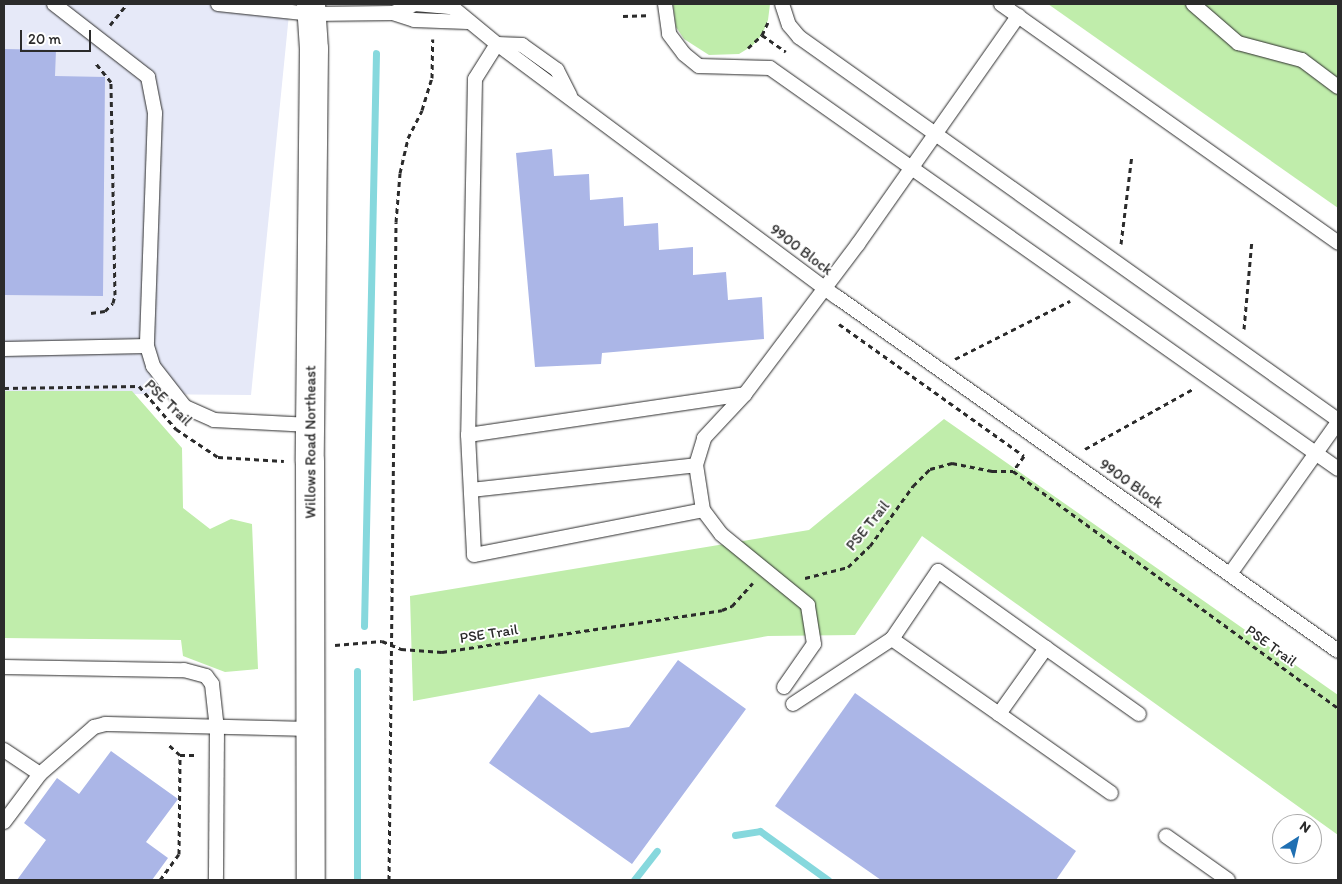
<!DOCTYPE html>
<style>
body{margin:0}
#map{position:relative;width:1342px;height:884px;overflow:hidden;background:#fff;font-family:Itim,sans-serif}
div>[style]{position:absolute}
.built>*{inset:0;background:#e6e9f8}
.green>*{inset:0;background:#c0edab}
.stream>*{height:7px;margin:-3.5px;padding:0 3.5px;transform-origin:3.5px;border-radius:3.5px;background:#86d8dd}
.building>*{inset:0;background:#abb6e7}
.path>*{height:3px;margin-top:-1.5px;transform-origin:0;background:repeating-linear-gradient(90deg,#2b2b2b 0 5px,transparent 0 9px)}
.roads{filter:drop-shadow(0 0 1px #2b2b2b) drop-shadow(0 0 1px #2b2b2b)}
.lane>*{height:14px;margin:-7px;padding:0 7px;transform-origin:7px;border-radius:7px;background:#fff}
.secondary>*{height:28px;margin:-14px;padding:0 14px;transform-origin:14px;border-radius:14px;background:#fff}
span{translate:-50% -50%;white-space:nowrap;text-align:center;line-height:1.15;-webkit-text-stroke:4px #fff;paint-order:stroke}
.street-label{font-size:15px;color:#2b2b2b}
.frame{position:absolute;inset:0;border:5px solid #2b2b2b;pointer-events:none}
.north{position:absolute;left:1272px;top:814px;width:50px;height:50px;box-sizing:border-box;background:#fff;border:1px solid #aaa;border-radius:50%;rotate:35deg;font-size:14px;font-weight:700;line-height:20px;text-align:center;color:#2b2b2b}
.north::after{content:'';display:block;margin:auto;width:18px;height:22px;background:#1f6fb2;clip-path:polygon(50% 0,100% 100%,50% 72%,0 100%)}
.scale{position:absolute;left:20px;top:30px;width:71px;height:22px;box-sizing:border-box;border:2px solid #2b2b2b;border-top:0;padding-left:6px;font-size:15px;line-height:18px;white-space:nowrap;color:#2b2b2b;-webkit-text-stroke:4px #fff;paint-order:stroke}
</style>
<div id="map">
<div class="built">
<i style="clip-path:polygon(4px 4px,290px 4px,251px 395px,4px 393px)"></i>
</div>
<div class="green">
<i style="clip-path:polygon(673px 4px,770px 4px,768px 20px,762px 35px,752px 46px,739px 54px,709px 55px,684px 39px,676px 27px)"></i>
<i style="clip-path:polygon(1048px 4px,1338px 4px,1338px 208px)"></i>
<i style="clip-path:polygon(4px 391px,132px 391px,182px 448px,183px 508px,210px 529px,231px 519px,252px 524px,258px 669px,225px 672px,183px 656px,181px 640px,4px 638px)"></i>
<i style="clip-path:polygon(944px 419px,1338px 695px,1338px 835px,922px 536px,855px 635px,768px 636px,413px 701px,410px 596px,809px 530px)"></i>
</div>
<div class="stream">
<i style="left:364px;top:626px;width:573px;rotate:-88.8deg"></i>
<i style="left:735px;top:835px;width:25px;rotate:-9deg"></i>
<i style="left:760px;top:831px;width:84px;rotate:35.8deg"></i>
<i style="left:357px;top:880px;width:209px;rotate:-90deg"></i>
<i style="left:634px;top:880px;width:37px;rotate:-52deg"></i>
</div>
<div class="building">
<i style="clip-path:polygon(4px 49px,56px 50px,55px 76px,105px 77px,103px 296px,4px 295px)"></i>
<i style="clip-path:polygon(552px 149px,554px 176px,589px 174px,590px 200px,623px 197px,624px 226px,658px 223px,659px 250px,693px 247px,693px 275px,726px 272px,728px 300px,762px 297px,764px 339px,602px 353px,601px 364px,535px 367px,516px 153px)"></i>
<i style="clip-path:polygon(678px 660px,746px 709px,632px 864px,489px 763px,539px 694px,591px 733px,629px 727px)"></i>
<i style="clip-path:polygon(855px 693px,1076px 851px,1056px 880px,881px 880px,775px 806px)"></i>
<i style="clip-path:polygon(111px 751px,178px 799px,146px 842px,168px 858px,152px 880px,17px 880px,46px 840px,24px 823px,57px 778px,79px 794px)"></i>
</div>
<div class="path">
<i style="left:623px;top:16px;width:24px;rotate:-2deg"></i>
<i style="left:110px;top:25px;width:27px;rotate:-51deg"></i>
<i style="left:762px;top:35px;width:29px;rotate:35deg"></i>
<i style="left:748px;top:48px;width:19px;rotate:-43deg"></i>
<i style="left:762px;top:35px;width:14px;rotate:-65deg"></i>
<i style="left:1121px;top:244px;width:90px;rotate:-83deg"></i>
<i style="left:91px;top:313px;width:14px;rotate:-8deg"></i>
<i style="left:105px;top:311px;width:11px;rotate:-45deg"></i>
<i style="left:113px;top:303px;width:8px;rotate:-76deg"></i>
<i style="left:115px;top:295px;width:213px;rotate:-91.1deg"></i>
<i style="left:111px;top:82px;width:26px;rotate:-129deg"></i>
<i style="left:839px;top:324px;width:227px;rotate:35.5deg"></i>
<i style="left:1024px;top:456px;width:19px;rotate:126deg"></i>
<i style="left:1244px;top:329px;width:89px;rotate:-84.9deg"></i>
<i style="left:955px;top:359px;width:129px;rotate:-26.8deg"></i>
<i style="left:4px;top:388px;width:135px;rotate:-0.8deg"></i>
<i style="left:139px;top:386px;width:57px;rotate:49.3deg"></i>
<i style="left:176px;top:429px;width:50px;rotate:33.7deg"></i>
<i style="left:218px;top:457px;width:66px;rotate:3.5deg"></i>
<i style="left:1085px;top:449px;width:124px;rotate:-29.1deg"></i>
<i style="left:805px;top:578px;width:44px;rotate:-14.3deg"></i>
<i style="left:848px;top:567px;width:30px;rotate:-44deg"></i>
<i style="left:870px;top:546px;width:74px;rotate:-54.4deg"></i>
<i style="left:913px;top:486px;width:24px;rotate:-45deg"></i>
<i style="left:930px;top:469px;width:23px;rotate:-15deg"></i>
<i style="left:952px;top:463px;width:41px;rotate:11.3deg"></i>
<i style="left:992px;top:471px;width:21px"></i>
<i style="left:1013px;top:471px;width:402px;rotate:36.1deg"></i>
<i style="left:335px;top:645px;width:47px;rotate:-4.9deg"></i>
<i style="left:382px;top:641px;width:21px;rotate:23deg"></i>
<i style="left:401px;top:649px;width:41px;rotate:4.2deg"></i>
<i style="left:442px;top:652px;width:283px;rotate:-8.5deg"></i>
<i style="left:722px;top:610px;width:11px;rotate:-22deg"></i>
<i style="left:732px;top:606px;width:31px;rotate:-48deg"></i>
<i style="left:180px;top:755px;width:18px"></i>
<i style="left:160px;top:880px;width:32px;rotate:-54deg"></i>
<i style="left:179px;top:854px;width:99px;rotate:-89.4deg"></i>
<i style="left:180px;top:755px;width:15px;rotate:-138deg"></i>
<i style="left:389px;top:880px;width:658px;rotate:-89.39deg"></i>
<i style="left:396px;top:222px;width:49px;rotate:-85.3deg"></i>
<i style="left:400px;top:173px;width:36px;rotate:-77deg"></i>
<i style="left:408px;top:138px;width:31px;rotate:-63deg"></i>
<i style="left:422px;top:110px;width:34px;rotate:-73deg"></i>
<i style="left:432px;top:78px;width:39px;rotate:-89deg"></i>
</div>
<div class="roads">
<div class="lane">
<i style="left:54px;top:4px;width:119px;rotate:37.8deg"></i>
<i style="left:148px;top:77px;width:37px;rotate:79deg"></i>
<i style="left:155px;top:113px;width:233px;rotate:92deg"></i>
<i style="left:218px;top:4px;width:95px;rotate:6.1deg"></i>
<i style="left:312px;top:14px;width:81px;rotate:-0.7deg"></i>
<i style="left:393px;top:13px;width:24px;rotate:-22deg"></i>
<i style="left:415px;top:4px;width:37px;rotate:5deg"></i>
<i style="left:452px;top:7px;width:58px;rotate:39.4deg"></i>
<i style="left:497px;top:44px;width:424px;rotate:36.7deg"></i>
<i style="left:837px;top:297px;width:613px;rotate:35.24deg"></i>
<i style="left:665px;top:4px;width:30px;rotate:82deg"></i>
<i style="left:669px;top:34px;width:25px;rotate:53deg"></i>
<i style="left:684px;top:54px;width:19px;rotate:39deg"></i>
<i style="left:699px;top:66px;width:71px;rotate:1.6deg"></i>
<i style="left:770px;top:68px;width:695px;rotate:35.22deg"></i>
<i style="left:782px;top:4px;width:22px;rotate:72deg"></i>
<i style="left:789px;top:25px;width:16px;rotate:50deg"></i>
<i style="left:799px;top:37px;width:661px;rotate:35.4deg"></i>
<i style="left:1001px;top:4px;width:413px;rotate:35.3deg"></i>
<i style="left:1193px;top:4px;width:60px;rotate:40.9deg"></i>
<i style="left:1238px;top:43px;width:66px;rotate:14.9deg"></i>
<i style="left:1302px;top:60px;width:45px;rotate:36.9deg"></i>
<i style="left:393px;top:13px;width:22px;rotate:18deg"></i>
<i style="left:414px;top:20px;width:54px;rotate:2.1deg"></i>
<i style="left:497px;top:44px;width:41px;rotate:122.2deg"></i>
<i style="left:475px;top:79px;width:356px;rotate:91.1deg"></i>
<i style="left:468px;top:435px;width:120px;rotate:87.1deg"></i>
<i style="left:474px;top:555px;width:233px;rotate:-11.1deg"></i>
<i style="left:497px;top:44px;width:25px;rotate:2deg"></i>
<i style="left:522px;top:45px;width:43px;rotate:35.5deg"></i>
<i style="left:557px;top:70px;width:29px;rotate:63deg"></i>
<i style="left:4px;top:349px;width:143px;rotate:-1.2deg"></i>
<i style="left:147px;top:346px;width:21px;rotate:73deg"></i>
<i style="left:153px;top:366px;width:52px;rotate:52deg"></i>
<i style="left:185px;top:407px;width:32px;rotate:24deg"></i>
<i style="left:214px;top:420px;width:97px;rotate:3deg"></i>
<i style="left:468px;top:435px;width:280px;rotate:-8.4deg"></i>
<i style="left:471px;top:490px;width:226px;rotate:-6.3deg"></i>
<i style="left:1230px;top:574px;width:186px;rotate:-54.6deg"></i>
<i style="left:1046px;top:648px;width:114px;rotate:35.4deg"></i>
<i style="left:4px;top:667px;width:180px;rotate:1deg"></i>
<i style="left:184px;top:670px;width:23px;rotate:15deg"></i>
<i style="left:206px;top:676px;width:10px;rotate:53deg"></i>
<i style="left:212px;top:684px;width:45px;rotate:83.7deg"></i>
<i style="left:217px;top:729px;width:151px;rotate:90.4deg"></i>
<i style="left:784px;top:687px;width:52px;rotate:-55.1deg"></i>
<i style="left:814px;top:644px;width:39px;rotate:-99deg"></i>
<i style="left:808px;top:605px;width:112px;rotate:-140.8deg"></i>
<i style="left:721px;top:534px;width:30px;rotate:-127deg"></i>
<i style="left:703px;top:510px;width:46px;rotate:-98.8deg"></i>
<i style="left:696px;top:465px;width:28px;rotate:-73deg"></i>
<i style="left:704px;top:438px;width:60px;rotate:-47deg"></i>
<i style="left:745px;top:394px;width:188px;rotate:-53deg"></i>
<i style="left:858px;top:244px;width:279px;rotate:-54.9deg"></i>
<i style="left:793px;top:704px;width:118px;rotate:-33.3deg"></i>
<i style="left:892px;top:639px;width:82px;rotate:-55.9deg"></i>
<i style="left:938px;top:571px;width:133px;rotate:35.5deg"></i>
<i style="left:1046px;top:648px;width:81px;rotate:125.5deg"></i>
<i style="left:999px;top:714px;width:131px;rotate:-145deg"></i>
<i style="left:999px;top:714px;width:137px;rotate:35.2deg"></i>
<i style="left:4px;top:750px;width:43px;rotate:33.7deg"></i>
<i style="left:4px;top:822px;width:60px;rotate:-53.1deg"></i>
<i style="left:40px;top:774px;width:72px;rotate:-41deg"></i>
<i style="left:94px;top:727px;width:11px;rotate:-15deg"></i>
<i style="left:105px;top:724px;width:208px;rotate:1.4deg"></i>
<i style="left:1166px;top:836px;width:76px;rotate:35.4deg"></i>
</div>
<div class="secondary">
<i style="left:311px;top:4px;width:45px;rotate:86.2deg"></i>
<i style="left:314px;top:49px;width:412px;rotate:90.6deg"></i>
<i style="left:310px;top:461px;width:419px;rotate:89.9deg"></i>
</div>
</div>
<div class="street-label">
<span style="left:801px;top:250px;rotate:37deg">9900 Block</span>
<span style="left:168px;top:403px;rotate:44deg">PSE Trail</span>
<span style="left:311px;top:442px;rotate:-90deg">Willows Road Northeast</span>
<span style="left:1131px;top:484px;rotate:35deg">9900 Block</span>
<span style="left:868px;top:526px;rotate:-51deg">PSE Trail</span>
<span style="left:489px;top:634px;rotate:-9deg">PSE Trail</span>
<span style="left:1271px;top:646px;rotate:36deg">PSE Trail</span>
</div>
<div class="frame"></div>
<div class="north">N</div>
<div class="scale">20 m</div>
</div>
